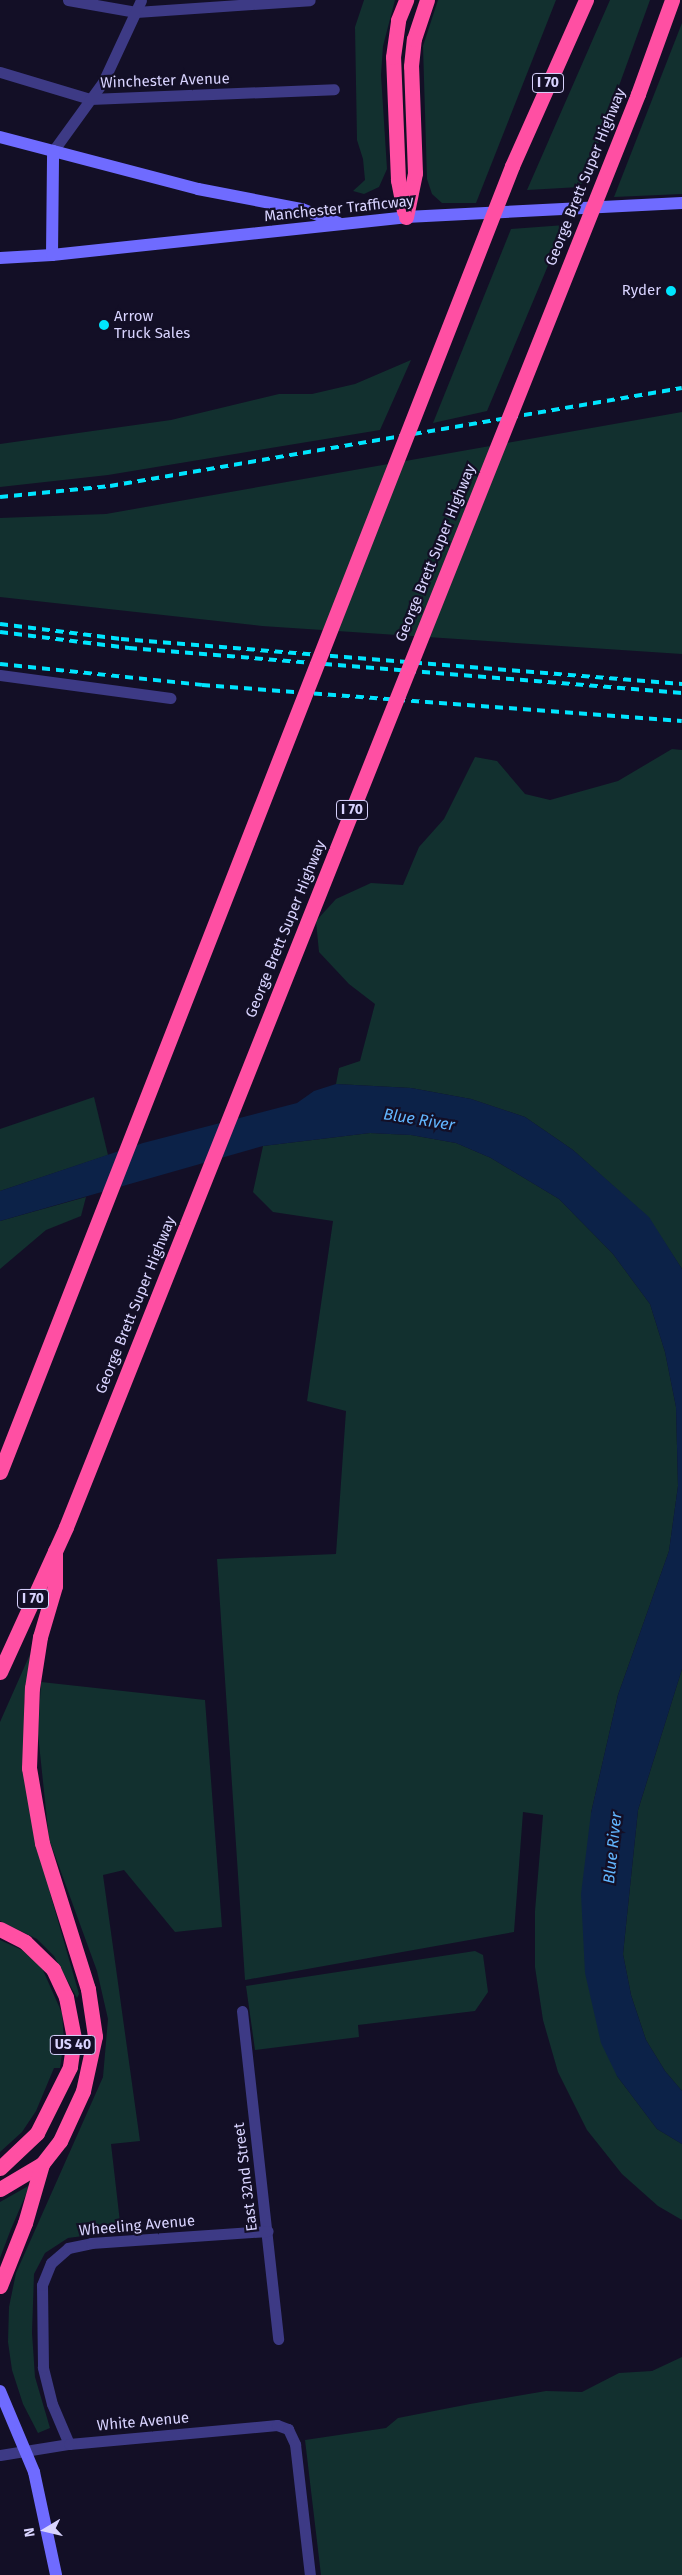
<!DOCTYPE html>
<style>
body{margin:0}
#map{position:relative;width:682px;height:2575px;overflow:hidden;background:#130f26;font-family:"Fira Sans",sans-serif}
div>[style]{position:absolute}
.green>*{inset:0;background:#12302f}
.water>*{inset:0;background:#0c2248}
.minor>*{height:11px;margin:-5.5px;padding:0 5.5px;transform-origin:5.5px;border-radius:5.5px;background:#3d3a85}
.secondary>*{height:12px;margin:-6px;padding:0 6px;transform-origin:6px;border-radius:6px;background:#6f6bff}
.motorway>*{height:15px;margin:-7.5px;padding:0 7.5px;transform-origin:7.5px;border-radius:7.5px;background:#ff4fa3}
.rail>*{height:4px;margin-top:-2px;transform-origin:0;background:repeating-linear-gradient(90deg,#00e5ff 0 8px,transparent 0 14px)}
.motorway-bridge>*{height:15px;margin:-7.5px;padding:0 7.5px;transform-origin:7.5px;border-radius:7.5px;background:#ff4fa3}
.dots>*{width:14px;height:14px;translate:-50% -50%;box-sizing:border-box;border:2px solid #130f26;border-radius:50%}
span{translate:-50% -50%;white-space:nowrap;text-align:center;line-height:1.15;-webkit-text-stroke:4.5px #130f26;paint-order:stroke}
.shield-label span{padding:1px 4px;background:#130f26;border:1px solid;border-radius:4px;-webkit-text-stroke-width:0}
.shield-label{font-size:14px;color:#d9d4ff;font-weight:700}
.street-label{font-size:15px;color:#d9d4ff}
.poi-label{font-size:15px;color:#d9d4ff}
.right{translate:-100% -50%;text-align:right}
.left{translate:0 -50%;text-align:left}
.water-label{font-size:16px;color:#62b6ff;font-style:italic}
.north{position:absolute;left:20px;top:2505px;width:50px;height:50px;-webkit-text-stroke:4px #130f26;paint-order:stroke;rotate:261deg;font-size:14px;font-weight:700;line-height:20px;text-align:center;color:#d9d4ff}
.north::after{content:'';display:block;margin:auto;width:18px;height:22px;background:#d9d4ff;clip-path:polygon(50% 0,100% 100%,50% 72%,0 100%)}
</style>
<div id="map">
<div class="green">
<i style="clip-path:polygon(364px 0,395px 0,383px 46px,381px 75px,387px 169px,379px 187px,364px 194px,353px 191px,365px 180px,363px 159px,357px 140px,355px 27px)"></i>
<i style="clip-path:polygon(438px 0,556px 0,476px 203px,442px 203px,432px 194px,427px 179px,423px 46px)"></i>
<i style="clip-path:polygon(610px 0,650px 0,594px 155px,580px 187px,527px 190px)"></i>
<i style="clip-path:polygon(682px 23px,682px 194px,614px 197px)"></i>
<i style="clip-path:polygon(565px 225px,487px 411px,433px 423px,511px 229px)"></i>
<i style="clip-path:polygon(411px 360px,380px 430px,108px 475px,0 487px,0 444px,171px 420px,279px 394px,312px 394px,355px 384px)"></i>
<i style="clip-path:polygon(682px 412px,682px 654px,262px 626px,0 597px,0 518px,106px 514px)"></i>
<i style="clip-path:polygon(672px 749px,682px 750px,682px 1269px,648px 1217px,573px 1150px,525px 1117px,471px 1099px,411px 1088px,336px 1084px,339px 1068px,360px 1061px,375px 1004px,349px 984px,319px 952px,316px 921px,336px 899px,371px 883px,403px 885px,419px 847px,444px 819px,475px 757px,497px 761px,525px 794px,550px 800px,618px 781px)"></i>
<i style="clip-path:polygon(94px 1097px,108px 1155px,0 1191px,0 1129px)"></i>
<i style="clip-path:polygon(370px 1133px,411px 1135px,456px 1143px,491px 1158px,559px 1199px,613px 1254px,650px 1304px,665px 1352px,676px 1407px,678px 1486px,669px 1551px,618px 1695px,591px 1813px,617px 2076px,657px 2129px,682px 2144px,682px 2220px,658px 2206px,622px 2174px,587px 2130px,558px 2072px,543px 2020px,535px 1967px,535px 1911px,543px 1815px,523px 1812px,514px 1932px,245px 1980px,217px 1559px,336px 1554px,346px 1411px,307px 1401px,333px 1221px,273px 1212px,253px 1192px,263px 1146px)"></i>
<i style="clip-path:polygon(86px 1197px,81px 1216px,46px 1230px,0 1269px,0 1221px)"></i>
<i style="clip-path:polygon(31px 1652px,24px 1703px,50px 1893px,79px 1994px,77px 1998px,54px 1956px,37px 1939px,0 1921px,0 1722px)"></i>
<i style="clip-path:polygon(682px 1669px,682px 2091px,665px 2071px,646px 2040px,631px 1995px,623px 1954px,638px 1810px)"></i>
<i style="clip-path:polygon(41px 1682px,205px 1700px,222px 1927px,175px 1932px,124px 1870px,103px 1875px,140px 2141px,111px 2144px,121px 2231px,68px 2238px,45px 2253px,34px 2274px,32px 2333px,35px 2377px,50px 2428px,38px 2433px,23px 2404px,12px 2370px,8px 2342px,9px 2307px,16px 2273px,103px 2077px,108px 2019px,97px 1971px,49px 1839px,38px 1734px)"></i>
<i style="clip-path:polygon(0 1940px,22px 1950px,42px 1968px,62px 2013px,64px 2040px,60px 2068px,54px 2068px,36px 2111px,22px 2132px,0 2152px)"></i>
<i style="clip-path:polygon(475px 1951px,483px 1955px,488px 1992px,475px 2011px,358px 2025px,359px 2037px,255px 2050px,246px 1986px)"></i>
<i style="clip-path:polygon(30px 2185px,11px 2229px,0 2258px,0 2202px)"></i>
<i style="clip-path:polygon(682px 2357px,682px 2575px,321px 2575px,305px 2440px,386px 2428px,398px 2418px,470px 2404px,546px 2391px,582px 2392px,619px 2373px,652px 2371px)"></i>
</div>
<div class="water">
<i style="clip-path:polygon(336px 1084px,411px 1088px,471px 1099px,525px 1117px,573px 1150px,649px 1217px,682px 1269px,682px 1669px,638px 1810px,623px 1954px,631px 1995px,646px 2040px,665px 2071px,682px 2091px,682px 2144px,657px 2129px,617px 2076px,601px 2043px,585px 1973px,581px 1894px,591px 1813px,618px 1695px,669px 1551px,678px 1486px,676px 1407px,665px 1352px,650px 1304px,613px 1254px,559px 1199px,491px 1158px,456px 1143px,411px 1135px,370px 1133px,263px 1146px,0 1221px,0 1191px,143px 1143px,297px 1103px,314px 1091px)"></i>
</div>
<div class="minor">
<i style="left:68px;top:0;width:69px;rotate:10deg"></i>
<i style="left:136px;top:12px;width:174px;rotate:-3.9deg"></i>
<i style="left:0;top:72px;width:94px;rotate:16.7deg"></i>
<i style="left:90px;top:99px;width:244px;rotate:-2.3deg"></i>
<i style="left:53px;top:151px;width:85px;rotate:-54.1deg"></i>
<i style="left:103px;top:82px;width:90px;rotate:-65.1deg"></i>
<i style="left:0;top:675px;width:172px;rotate:7.7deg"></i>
<i style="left:242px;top:2011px;width:330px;rotate:83.7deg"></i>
<i style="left:69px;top:2444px;width:43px;rotate:-113deg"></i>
<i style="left:52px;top:2404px;width:38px;rotate:-104deg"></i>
<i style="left:43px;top:2367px;width:82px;rotate:-90.7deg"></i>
<i style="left:42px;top:2285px;width:24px;rotate:-68deg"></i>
<i style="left:51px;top:2263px;width:23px;rotate:-41deg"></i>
<i style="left:68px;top:2248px;width:24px;rotate:-12deg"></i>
<i style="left:91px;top:2243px;width:177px;rotate:-3.9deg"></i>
<i style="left:0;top:2455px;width:70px;rotate:-9.1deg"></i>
<i style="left:69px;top:2444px;width:209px;rotate:-5.2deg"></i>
<i style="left:277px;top:2425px;width:12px;rotate:20deg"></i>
<i style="left:288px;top:2429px;width:17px;rotate:65deg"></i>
<i style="left:295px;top:2444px;width:132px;rotate:83.5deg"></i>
</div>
<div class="secondary">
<i style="left:0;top:137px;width:205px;rotate:14.7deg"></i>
<i style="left:198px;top:189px;width:106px;rotate:10.9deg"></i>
<i style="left:302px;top:209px;width:39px;rotate:21deg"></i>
<i style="left:52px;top:255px;width:104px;rotate:-89.4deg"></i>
<i style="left:0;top:258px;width:52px;rotate:-3.3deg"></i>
<i style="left:52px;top:255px;width:356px;rotate:-6.1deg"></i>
<i style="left:406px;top:217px;width:276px;rotate:-2.9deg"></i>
<i style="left:0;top:2391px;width:88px;rotate:67.2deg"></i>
<i style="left:34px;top:2472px;width:105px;rotate:77.9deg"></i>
</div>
<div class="motorway">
<i style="left:638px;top:94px;width:100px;rotate:-70.1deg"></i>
<i style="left:512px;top:166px;width:182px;rotate:-66deg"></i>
<i style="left:404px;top:211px;width:32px;rotate:-101deg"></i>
<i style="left:398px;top:180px;width:123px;rotate:-92.3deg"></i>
<i style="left:393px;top:57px;width:37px;rotate:-82deg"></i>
<i style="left:398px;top:20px;width:22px;rotate:-68deg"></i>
<i style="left:406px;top:217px;width:45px;rotate:-78.4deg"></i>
<i style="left:415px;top:173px;width:107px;rotate:-92.1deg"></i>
<i style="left:411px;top:66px;width:27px;rotate:-84deg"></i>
<i style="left:414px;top:39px;width:41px;rotate:-71.6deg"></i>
<i style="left:0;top:1672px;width:159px;rotate:-65.5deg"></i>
<i style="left:0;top:1929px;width:28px;rotate:27deg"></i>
<i style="left:25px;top:1942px;width:39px;rotate:44deg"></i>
<i style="left:53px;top:1969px;width:31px;rotate:65deg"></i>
<i style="left:66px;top:1997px;width:42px;rotate:79deg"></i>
<i style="left:74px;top:2038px;width:29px;rotate:98deg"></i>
<i style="left:70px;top:2067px;width:74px;rotate:116.6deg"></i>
<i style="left:37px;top:2133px;width:51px;rotate:136.6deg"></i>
<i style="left:0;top:2189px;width:49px;rotate:-30.8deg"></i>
<i style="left:42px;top:2164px;width:29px;rotate:-52deg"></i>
<i style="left:60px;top:2141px;width:55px;rotate:-65.3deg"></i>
<i style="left:83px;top:2091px;width:56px;rotate:-77.7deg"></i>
<i style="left:95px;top:2036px;width:48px;rotate:-98.5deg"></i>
<i style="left:88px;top:1989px;width:153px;rotate:-107.5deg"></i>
<i style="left:42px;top:1843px;width:76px;rotate:-99.8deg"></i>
<i style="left:29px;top:1768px;width:80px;rotate:-87.9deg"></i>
<i style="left:32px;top:1688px;width:52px;rotate:-81.1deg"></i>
<i style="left:40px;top:1637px;width:53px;rotate:-73.6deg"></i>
<i style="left:55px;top:1586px;width:35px;rotate:-90deg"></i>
<i style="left:0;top:2286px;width:68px;rotate:-68.4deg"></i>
<i style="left:25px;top:2223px;width:61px;rotate:-73.9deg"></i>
</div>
<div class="rail">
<i style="left:0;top:497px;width:111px;rotate:-5.7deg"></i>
<i style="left:110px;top:486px;width:580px;rotate:-9.72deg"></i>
<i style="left:0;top:624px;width:122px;rotate:7.1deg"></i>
<i style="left:121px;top:639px;width:563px;rotate:4.59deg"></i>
<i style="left:0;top:632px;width:130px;rotate:7.1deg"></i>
<i style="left:129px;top:648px;width:555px;rotate:4.65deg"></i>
<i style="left:0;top:664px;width:203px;rotate:5.9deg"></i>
<i style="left:202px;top:685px;width:481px;rotate:4.3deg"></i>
</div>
<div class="motorway-bridge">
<i style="left:0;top:1472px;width:1403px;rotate:-68.59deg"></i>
<i style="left:66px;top:1527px;width:1543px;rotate:-68.24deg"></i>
</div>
<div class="dots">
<i style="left:671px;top:291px;background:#00e5ff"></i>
<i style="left:104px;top:325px;background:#00e5ff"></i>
</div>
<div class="shield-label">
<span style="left:548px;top:83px">I 70</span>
<span style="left:352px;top:810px">I 70</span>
<span style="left:33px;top:1599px">I 70</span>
<span style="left:73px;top:2045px">US 40</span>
</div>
<div class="street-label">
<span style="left:165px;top:81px;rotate:-2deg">Winchester Avenue</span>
<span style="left:586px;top:177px;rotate:-68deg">George Brett Super Highway</span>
<span style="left:339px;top:209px;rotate:-6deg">Manchester Trafficway</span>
<span style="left:436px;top:553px;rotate:-68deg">George Brett Super Highway</span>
<span style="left:286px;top:929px;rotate:-68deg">George Brett Super Highway</span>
<span style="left:136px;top:1305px;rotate:-68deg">George Brett Super Highway</span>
<span style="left:246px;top:2177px;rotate:-97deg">East 32nd Street</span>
<span style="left:137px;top:2226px;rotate:-5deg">Wheeling Avenue</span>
<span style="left:143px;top:2422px;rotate:-5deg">White Avenue</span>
</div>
<div class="poi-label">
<span class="right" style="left:661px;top:291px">Ryder</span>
<span class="left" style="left:114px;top:325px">Arrow<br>Truck Sales</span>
</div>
<div class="water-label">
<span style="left:419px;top:1120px;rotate:9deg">Blue River</span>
<span style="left:613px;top:1848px;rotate:-84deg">Blue River</span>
</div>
<div class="north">N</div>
</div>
